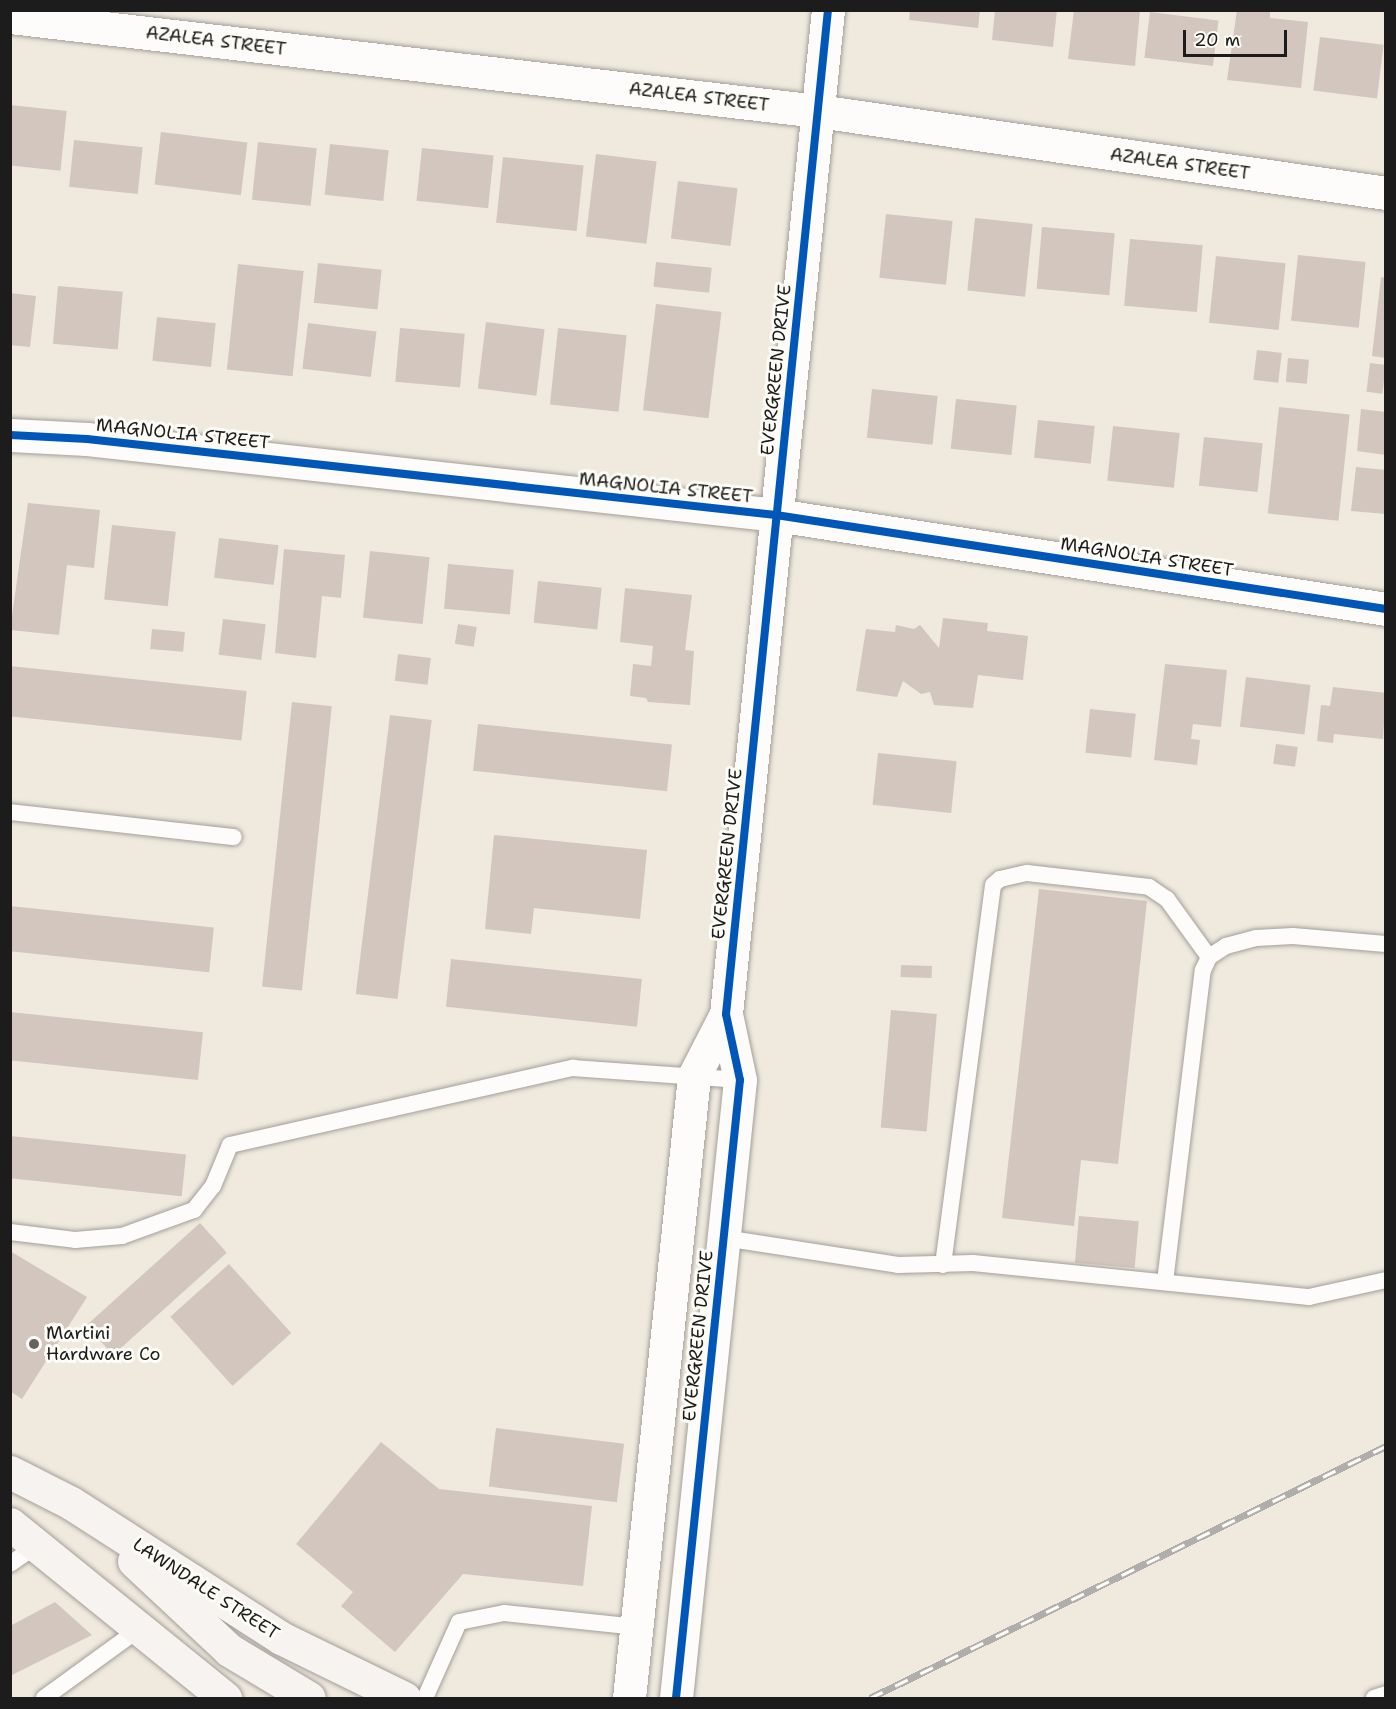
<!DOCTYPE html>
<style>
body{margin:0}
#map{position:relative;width:1396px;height:1709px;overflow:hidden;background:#efe9de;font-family:"Shantell Sans",sans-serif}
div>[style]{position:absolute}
.building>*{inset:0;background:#d3c6bf;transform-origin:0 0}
.roads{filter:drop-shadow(0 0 2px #a39f99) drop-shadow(0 0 2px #a39f99)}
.service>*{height:16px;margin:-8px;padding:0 8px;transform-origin:8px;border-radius:8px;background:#fdfcfa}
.minor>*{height:33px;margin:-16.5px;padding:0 16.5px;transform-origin:16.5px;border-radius:16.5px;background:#fdfcfa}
.tertiary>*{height:33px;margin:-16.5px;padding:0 16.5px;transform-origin:16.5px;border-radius:16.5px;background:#fdfcfa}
.secondary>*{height:33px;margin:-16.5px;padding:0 16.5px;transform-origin:16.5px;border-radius:16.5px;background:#f7f3f0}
.rail>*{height:7px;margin-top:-3.5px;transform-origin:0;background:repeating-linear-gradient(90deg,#fdfcf7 0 14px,#afaead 0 28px);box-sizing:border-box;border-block:2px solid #afaead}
.cycleway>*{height:8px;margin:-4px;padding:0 4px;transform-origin:4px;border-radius:4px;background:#0057b8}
.dots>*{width:16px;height:16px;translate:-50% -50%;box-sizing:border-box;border:3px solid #fdfcf7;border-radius:50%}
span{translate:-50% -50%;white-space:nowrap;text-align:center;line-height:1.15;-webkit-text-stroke:6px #fdfcf7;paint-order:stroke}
.street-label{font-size:18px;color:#1c1c1c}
.poi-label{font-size:18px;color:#1c1c1c}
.left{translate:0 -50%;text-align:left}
.frame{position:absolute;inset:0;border:12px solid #1c1c1c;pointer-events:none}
.scale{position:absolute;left:1183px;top:30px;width:104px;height:27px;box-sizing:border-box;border:3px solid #1c1c1c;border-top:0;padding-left:8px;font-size:18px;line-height:21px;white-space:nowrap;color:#1c1c1c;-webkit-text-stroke:4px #fdfcf7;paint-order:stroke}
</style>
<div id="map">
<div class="building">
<i style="clip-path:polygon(910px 10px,980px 10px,978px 28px,909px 20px)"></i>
<i style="clip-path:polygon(995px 10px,1057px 10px,1053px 47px,992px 40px)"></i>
<i style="clip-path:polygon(1074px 10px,1140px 10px,1135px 66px,1068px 59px)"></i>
<i style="clip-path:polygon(1237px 10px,1270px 10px,1270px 18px,1308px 22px,1301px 88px,1227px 80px)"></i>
<i style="left:1150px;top:12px;width:69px;height:46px;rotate:7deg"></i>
<i style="left:1320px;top:37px;width:64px;height:54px;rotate:7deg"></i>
<i style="left:10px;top:105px;width:57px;height:60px;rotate:6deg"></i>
<i style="left:161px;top:132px;width:87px;height:53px;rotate:7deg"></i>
<i style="left:74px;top:140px;width:69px;height:47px;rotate:6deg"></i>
<i style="left:258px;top:142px;width:59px;height:58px;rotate:6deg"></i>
<i style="left:330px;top:144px;width:59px;height:51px;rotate:6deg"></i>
<i style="left:422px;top:148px;width:72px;height:53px;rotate:6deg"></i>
<i style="left:596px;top:154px;width:61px;height:83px;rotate:7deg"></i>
<i style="left:503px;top:157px;width:81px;height:66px;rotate:6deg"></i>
<i style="left:678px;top:181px;width:60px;height:58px;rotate:7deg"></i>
<i style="left:886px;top:214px;width:67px;height:64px;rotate:6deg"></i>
<i style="left:975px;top:218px;width:58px;height:73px;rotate:6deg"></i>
<i style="left:1042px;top:227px;width:73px;height:62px;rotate:5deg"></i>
<i style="left:1130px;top:239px;width:73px;height:67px;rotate:5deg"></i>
<i style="left:1298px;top:255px;width:68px;height:66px;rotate:6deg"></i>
<i style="left:1216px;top:256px;width:70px;height:67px;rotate:6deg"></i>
<i style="left:656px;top:262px;width:56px;height:25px;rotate:6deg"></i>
<i style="left:318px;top:263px;width:64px;height:40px;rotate:6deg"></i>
<i style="left:238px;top:264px;width:66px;height:106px;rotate:6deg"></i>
<i style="clip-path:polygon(1381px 277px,1386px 278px,1386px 358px,1372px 356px)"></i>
<i style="left:58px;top:286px;width:65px;height:58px;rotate:5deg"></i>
<i style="clip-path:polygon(10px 293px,36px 296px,30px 347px,10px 345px)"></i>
<i style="left:656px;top:304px;width:66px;height:107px;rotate:7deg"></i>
<i style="left:157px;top:317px;width:59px;height:44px;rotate:6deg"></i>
<i style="left:486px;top:322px;width:59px;height:67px;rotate:7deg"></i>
<i style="left:308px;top:323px;width:69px;height:46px;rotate:7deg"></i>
<i style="left:400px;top:328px;width:65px;height:54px;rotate:5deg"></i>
<i style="left:558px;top:328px;width:69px;height:77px;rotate:6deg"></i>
<i style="left:1257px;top:350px;width:25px;height:30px;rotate:7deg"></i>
<i style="left:1288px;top:358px;width:21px;height:24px;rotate:5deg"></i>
<i style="left:1370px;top:363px;width:16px;height:29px;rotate:7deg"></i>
<i style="left:872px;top:389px;width:66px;height:49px;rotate:6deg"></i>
<i style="left:956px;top:399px;width:61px;height:50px;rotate:6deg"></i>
<i style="left:1279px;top:407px;width:71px;height:107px;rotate:6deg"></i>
<i style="clip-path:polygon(1361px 409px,1386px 412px,1386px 455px,1357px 451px)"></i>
<i style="left:1038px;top:420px;width:57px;height:38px;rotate:6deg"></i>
<i style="left:1113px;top:426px;width:67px;height:55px;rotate:6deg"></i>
<i style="left:1204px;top:437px;width:59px;height:49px;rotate:6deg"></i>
<i style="clip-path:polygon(1356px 467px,1386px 470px,1386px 514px,1351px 511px)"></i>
<i style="clip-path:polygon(28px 503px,100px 510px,94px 568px,67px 565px,59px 635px,10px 630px)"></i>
<i style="left:112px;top:525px;width:64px;height:75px;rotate:6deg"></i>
<i style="left:219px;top:538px;width:60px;height:40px;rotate:7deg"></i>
<i style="clip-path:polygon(284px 549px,345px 555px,341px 598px,322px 596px,316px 658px,275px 653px)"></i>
<i style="left:370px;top:551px;width:60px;height:67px;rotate:6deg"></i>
<i style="left:448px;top:564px;width:66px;height:45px;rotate:5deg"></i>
<i style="left:538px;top:581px;width:64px;height:42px;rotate:6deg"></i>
<i style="clip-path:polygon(625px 588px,692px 595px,685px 650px,694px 651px,690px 705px,648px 702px,646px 698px,630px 696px,633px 664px,651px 666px,653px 646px,620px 642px)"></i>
<i style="clip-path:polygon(943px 618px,988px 623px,987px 631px,1028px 636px,1023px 680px,978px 675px,973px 708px,934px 705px,930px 692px,921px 694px,903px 681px,897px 697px,856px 691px,866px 629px,895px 632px,896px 625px,914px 629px,920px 625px,939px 648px)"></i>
<i style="left:223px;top:619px;width:43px;height:36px;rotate:7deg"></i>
<i style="left:458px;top:624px;width:19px;height:20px;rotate:9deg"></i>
<i style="left:152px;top:629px;width:33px;height:20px;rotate:5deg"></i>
<i style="left:398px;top:654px;width:33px;height:27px;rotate:7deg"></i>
<i style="clip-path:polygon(1165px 664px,1227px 670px,1221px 727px,1193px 724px,1191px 739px,1200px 740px,1197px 765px,1154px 760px)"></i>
<i style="left:10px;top:666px;width:238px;height:50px;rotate:6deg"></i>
<i style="left:1246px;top:677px;width:65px;height:50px;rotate:7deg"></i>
<i style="clip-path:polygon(1333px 687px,1386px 693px,1383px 739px,1334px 734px,1333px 743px,1317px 741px,1321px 705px,1330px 706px)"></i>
<i style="left:292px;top:702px;width:40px;height:286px;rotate:6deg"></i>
<i style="left:1090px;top:709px;width:46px;height:44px;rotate:6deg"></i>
<i style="left:390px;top:715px;width:42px;height:281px;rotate:7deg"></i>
<i style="left:478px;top:724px;width:195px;height:47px;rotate:6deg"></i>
<i style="left:1276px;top:744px;width:22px;height:20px;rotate:8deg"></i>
<i style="left:878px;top:753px;width:79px;height:52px;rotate:6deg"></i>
<i style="clip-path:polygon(494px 835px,647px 850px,640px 919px,534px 908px,531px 934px,485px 929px)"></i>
<i style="clip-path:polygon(1039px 889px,1147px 901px,1118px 1164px,1081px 1160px,1074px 1226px,1002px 1218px)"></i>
<i style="left:10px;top:906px;width:205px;height:45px;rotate:6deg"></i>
<i style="left:451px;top:959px;width:192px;height:48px;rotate:6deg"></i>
<i style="left:901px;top:965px;width:31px;height:12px;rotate:2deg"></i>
<i style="left:891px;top:1010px;width:46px;height:118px;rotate:5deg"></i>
<i style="left:10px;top:1012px;width:194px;height:48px;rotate:6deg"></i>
<i style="left:10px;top:1136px;width:177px;height:42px;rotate:6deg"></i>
<i style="left:1079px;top:1216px;width:60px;height:47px;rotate:5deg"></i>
<i style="left:200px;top:1223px;width:40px;height:153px;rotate:48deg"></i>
<i style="clip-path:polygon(10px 1251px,87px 1297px,22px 1399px,10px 1391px)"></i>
<i style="left:229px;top:1264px;width:93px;height:79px;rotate:48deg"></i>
<i style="left:496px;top:1428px;width:129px;height:59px;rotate:7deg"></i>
<i style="clip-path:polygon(381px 1442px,439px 1489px,592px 1506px,583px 1586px,463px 1574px,395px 1652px,341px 1606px,353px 1592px,296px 1544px)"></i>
<i style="clip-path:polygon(55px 1602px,92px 1635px,10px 1676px,10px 1626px)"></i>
</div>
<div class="roads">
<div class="service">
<i style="left:10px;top:812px;width:225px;rotate:6.4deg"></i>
<i style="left:10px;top:1232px;width:65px;rotate:7deg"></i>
<i style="left:75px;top:1240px;width:47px;rotate:-4.9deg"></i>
<i style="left:122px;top:1236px;width:77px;rotate:-19.9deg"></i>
<i style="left:194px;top:1210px;width:31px;rotate:-52deg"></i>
<i style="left:213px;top:1186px;width:44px;rotate:-67.5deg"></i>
<i style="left:230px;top:1145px;width:352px;rotate:-12.7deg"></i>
<i style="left:573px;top:1068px;width:167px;rotate:4.1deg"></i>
<i style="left:724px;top:1238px;width:176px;rotate:8.8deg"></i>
<i style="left:898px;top:1265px;width:75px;rotate:-1.5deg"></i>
<i style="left:973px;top:1263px;width:338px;rotate:5.8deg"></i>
<i style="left:1309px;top:1297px;width:79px;rotate:-12.4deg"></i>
<i style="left:943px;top:1265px;width:383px;rotate:-82.5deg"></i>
<i style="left:993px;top:885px;width:9px;rotate:-41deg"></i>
<i style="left:1000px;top:879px;width:28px;rotate:-13deg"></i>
<i style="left:1027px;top:873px;width:123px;rotate:6.5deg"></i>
<i style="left:1149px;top:887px;width:22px;rotate:34deg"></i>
<i style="left:1167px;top:899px;width:72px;rotate:54.1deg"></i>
<i style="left:1165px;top:1282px;width:314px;rotate:-83.1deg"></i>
<i style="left:1203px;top:970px;width:14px;rotate:-65deg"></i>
<i style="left:1209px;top:957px;width:20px;rotate:-33deg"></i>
<i style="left:1226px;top:946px;width:31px;rotate:-15deg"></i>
<i style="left:1256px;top:938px;width:37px;rotate:-3deg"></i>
<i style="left:1293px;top:936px;width:93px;rotate:4.9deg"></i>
<i style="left:10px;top:1564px;width:33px;rotate:-35deg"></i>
<i style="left:44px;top:1698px;width:117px;rotate:-36deg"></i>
<i style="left:425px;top:1698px;width:83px;rotate:-65.9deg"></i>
<i style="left:459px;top:1622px;width:46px;rotate:-11.3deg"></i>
<i style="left:504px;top:1613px;width:134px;rotate:6deg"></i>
<i style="left:1374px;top:1698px;width:13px;rotate:-18deg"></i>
</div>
<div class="minor">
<i style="left:10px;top:17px;width:813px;rotate:6.64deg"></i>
<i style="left:818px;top:111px;width:574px;rotate:8.21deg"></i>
<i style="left:10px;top:435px;width:77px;rotate:3deg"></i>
<i style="left:87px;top:439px;width:693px;rotate:6.29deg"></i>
<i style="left:776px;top:515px;width:617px;rotate:8.76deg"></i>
</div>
<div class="tertiary">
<i style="left:629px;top:1698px;width:625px;rotate:-84.03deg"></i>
<i style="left:694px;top:1076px;width:70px;rotate:-62.7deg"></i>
<i style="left:676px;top:1698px;width:621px;rotate:-84.09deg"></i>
<i style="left:740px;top:1080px;width:67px;rotate:-102deg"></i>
<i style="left:726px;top:1014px;width:1009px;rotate:-84.2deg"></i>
</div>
<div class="secondary">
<i style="left:10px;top:1472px;width:68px;rotate:26.9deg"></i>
<i style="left:71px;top:1503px;width:250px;rotate:32.7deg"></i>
<i style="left:281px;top:1638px;width:137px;rotate:26deg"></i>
<i style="left:10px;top:1524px;width:277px;rotate:39deg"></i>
<i style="left:134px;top:1561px;width:130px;rotate:43.1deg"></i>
<i style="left:229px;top:1650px;width:93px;rotate:31deg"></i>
</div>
</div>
<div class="rail">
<i style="left:870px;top:1698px;width:574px;rotate:-26.03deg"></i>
</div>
<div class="cycleway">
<i style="left:10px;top:435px;width:77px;rotate:3deg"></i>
<i style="left:87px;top:439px;width:693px;rotate:6.29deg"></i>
<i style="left:776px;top:515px;width:617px;rotate:8.76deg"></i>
<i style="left:676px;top:1698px;width:621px;rotate:-84.09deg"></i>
<i style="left:740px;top:1080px;width:67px;rotate:-102deg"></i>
<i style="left:726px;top:1014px;width:1009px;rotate:-84.2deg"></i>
</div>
<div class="dots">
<i style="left:34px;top:1344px;background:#666460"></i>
</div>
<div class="street-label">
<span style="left:216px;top:41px;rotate:7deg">AZALEA STREET</span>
<span style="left:699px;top:97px;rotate:7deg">AZALEA STREET</span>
<span style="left:1180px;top:164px;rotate:8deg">AZALEA STREET</span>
<span style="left:776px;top:370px;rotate:-84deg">EVERGREEN DRIVE</span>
<span style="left:183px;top:434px;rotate:6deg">MAGNOLIA STREET</span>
<span style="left:666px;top:488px;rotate:6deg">MAGNOLIA STREET</span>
<span style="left:1147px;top:557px;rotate:9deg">MAGNOLIA STREET</span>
<span style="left:727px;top:854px;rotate:-84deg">EVERGREEN DRIVE</span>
<span style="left:698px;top:1336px;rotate:-84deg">EVERGREEN DRIVE</span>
<span style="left:206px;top:1589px;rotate:33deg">LAWNDALE STREET</span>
</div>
<div class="poi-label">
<span class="left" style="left:46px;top:1344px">Martini<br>Hardware Co</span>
</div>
<div class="frame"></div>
<div class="scale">20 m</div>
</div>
